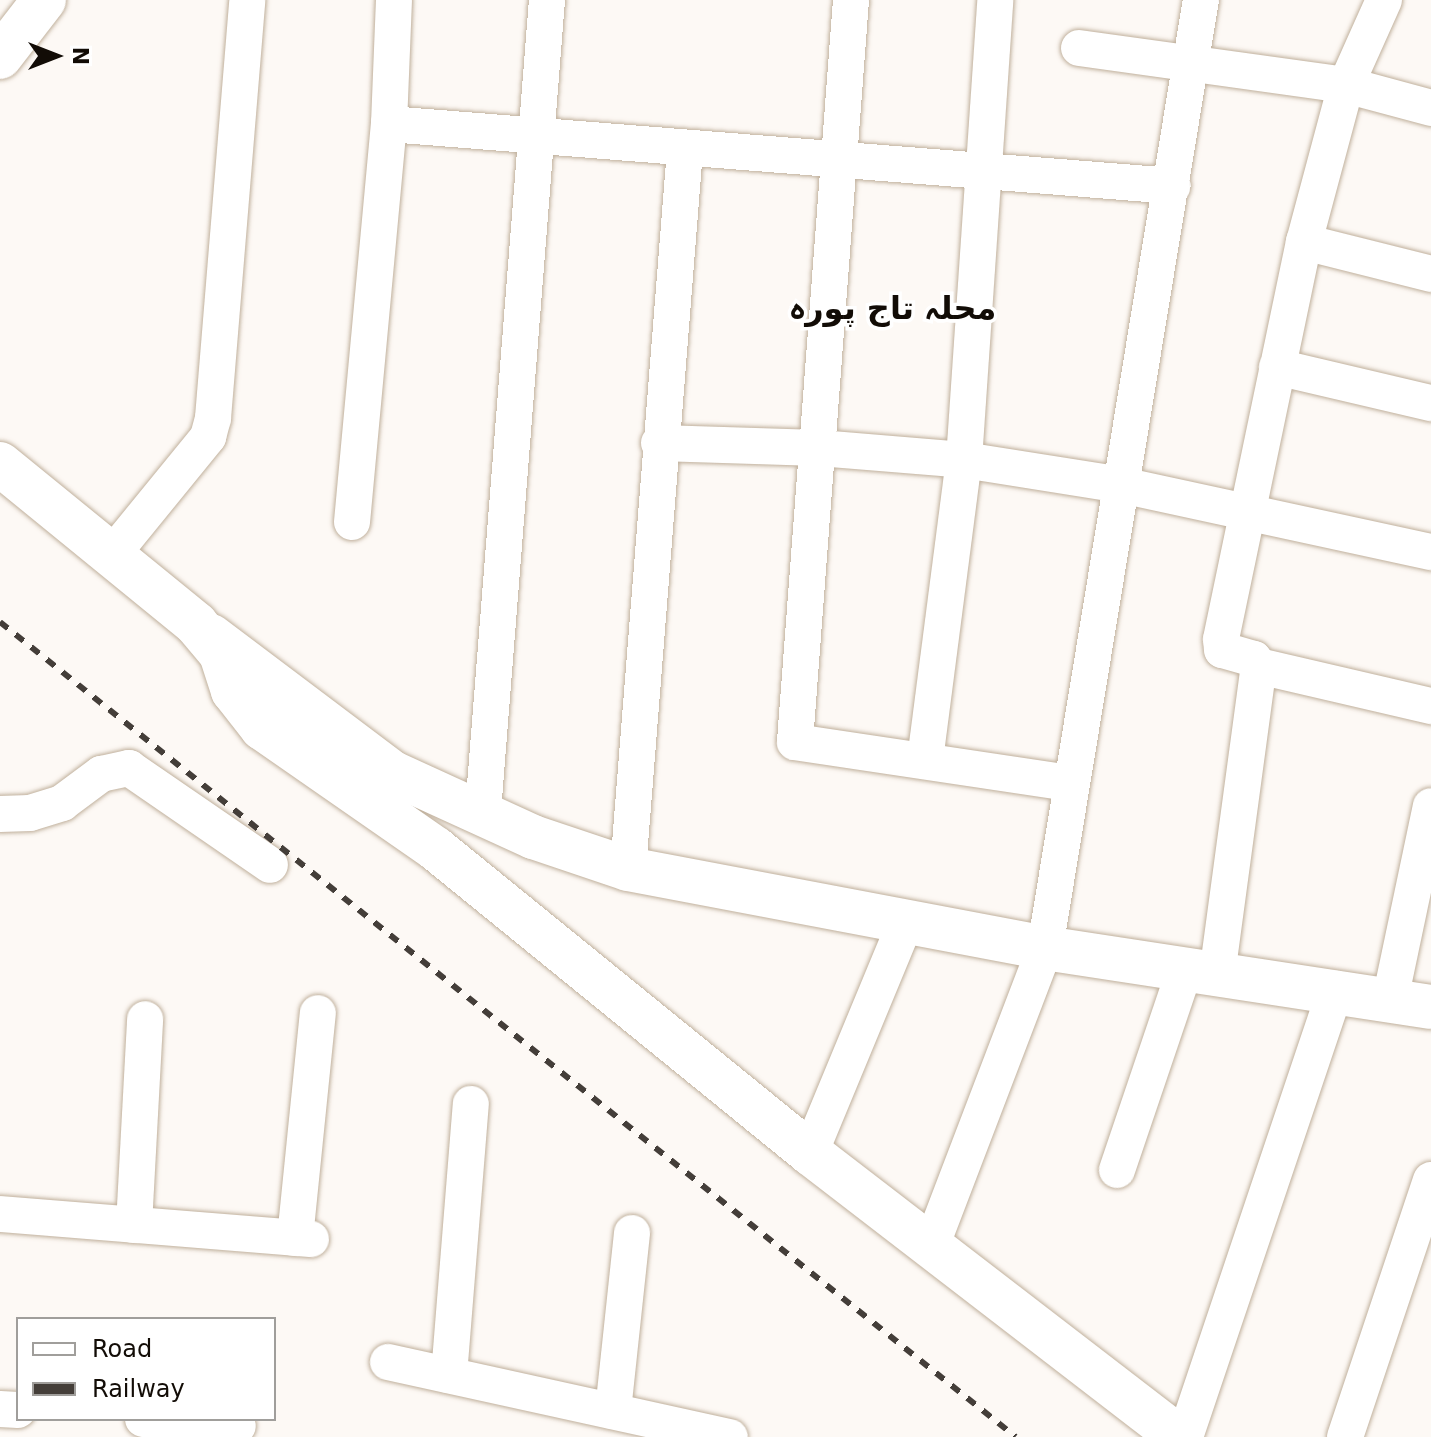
<!DOCTYPE html>
<meta charset="utf-8">
<style>
body{margin:0}
#map{position:relative;width:1431px;height:1437px;overflow:hidden;background:#fdf9f5;font-family:"DejaVu Sans",Vazirmatn,sans-serif}
div>[style]{position:absolute}
.roads{filter:drop-shadow(0 0 2px #c0b09c) drop-shadow(0 0 2px #c0b09c)}
.minor>*{height:36px;margin:-18px;padding:0 18px;transform-origin:18px;border-radius:18px;background:#fff}
.tertiary>*{height:44px;margin:-22px;padding:0 22px;transform-origin:22px;border-radius:22px;background:#fff}
.trunk>*{height:44px;margin:-22px;padding:0 22px;transform-origin:22px;border-radius:22px;background:#fff}
.rail>*{height:6px;margin-top:-3px;transform-origin:0;background:repeating-linear-gradient(90deg,#443e39 0 10px,transparent 0 20px)}
span{translate:-50% -50%;white-space:nowrap;text-align:center;line-height:1.15;-webkit-text-stroke:7px #fff;paint-order:stroke}
.district-label{font-size:32px;color:#120c06;font-weight:700}
.legend{position:absolute;left:16px;top:1317px;width:260px;height:104px;box-sizing:border-box;background:#fff;border:2px solid #a09e9b;margin:0;padding:10px 14px;list-style:none;font-size:24px;color:#120c06}
.legend li{display:flex;align-items:center;gap:16px;height:40px}
.legend b{width:40px;border:2px solid #a09e9b}
.north{position:absolute;left:16px;top:16px;width:80px;height:80px;-webkit-text-stroke:6px #fff;paint-order:stroke;rotate:90deg;font-size:22px;font-weight:700;line-height:32px;text-align:center;color:#120c06}
.north::after{content:'';display:block;margin:auto;width:28px;height:36px;background:#120c06;clip-path:polygon(50% 0,100% 100%,50% 72%,0 100%)}
</style>
<div id="map">
<div class="roads">
<div class="minor">
<i style="left:851px;top:0;width:744px;rotate:94.32deg"></i>
<i style="left:795px;top:742px;width:277px;rotate:8.5deg"></i>
<i style="left:1079px;top:48px;width:270px;rotate:7.9deg"></i>
<i style="left:1346px;top:85px;width:88px;rotate:15.1deg"></i>
<i style="left:389px;top:124px;width:786px;rotate:4.52deg"></i>
<i style="left:1304px;top:242px;width:131px;rotate:14.1deg"></i>
<i style="left:1277px;top:367px;width:158px;rotate:13.2deg"></i>
<i style="left:659px;top:443px;width:160px;rotate:1.8deg"></i>
<i style="left:819px;top:448px;width:145px;rotate:4.7deg"></i>
<i style="left:964px;top:460px;width:159px;rotate:9deg"></i>
<i style="left:1121px;top:485px;width:317px;rotate:12.2deg"></i>
<i style="left:352px;top:522px;width:400px;rotate:-84.7deg"></i>
<i style="left:389px;top:124px;width:124px;rotate:-87.7deg"></i>
<i style="left:111px;top:556px;width:154px;rotate:-50.8deg"></i>
<i style="left:208px;top:437px;width:20px;rotate:-75deg"></i>
<i style="left:213px;top:418px;width:419px;rotate:-85.3deg"></i>
<i style="left:1259px;top:666px;width:177px;rotate:13.1deg"></i>
<i style="left:925px;top:760px;width:303px;rotate:-82.6deg"></i>
<i style="left:964px;top:460px;width:461px;rotate:-86.1deg"></i>
<i style="left:483px;top:811px;width:814px;rotate:-85.49deg"></i>
<i style="left:0;top:814px;width:30px;rotate:-2deg"></i>
<i style="left:30px;top:813px;width:34px;rotate:-17deg"></i>
<i style="left:62px;top:803px;width:49px;rotate:-36.6deg"></i>
<i style="left:101px;top:774px;width:29px;rotate:-12deg"></i>
<i style="left:129px;top:768px;width:171px;rotate:34.5deg"></i>
<i style="left:628px;top:869px;width:722px;rotate:-85.47deg"></i>
<i style="left:1217px;top:975px;width:312px;rotate:-82.3deg"></i>
<i style="left:1259px;top:666px;width:9px;rotate:-126deg"></i>
<i style="left:1254px;top:659px;width:33px;rotate:-164deg"></i>
<i style="left:1222px;top:650px;width:11px;rotate:-95deg"></i>
<i style="left:1221px;top:639px;width:406px;rotate:-78.2deg"></i>
<i style="left:1304px;top:242px;width:163px;rotate:-75deg"></i>
<i style="left:1346px;top:85px;width:93px;rotate:-65.9deg"></i>
<i style="left:1390px;top:1000px;width:198px;rotate:-78.1deg"></i>
<i style="left:810px;top:1153px;width:251px;rotate:-67.5deg"></i>
<i style="left:1117px;top:1170px;width:209px;rotate:-71.3deg"></i>
<i style="left:0;top:1214px;width:312px;rotate:4.6deg"></i>
<i style="left:134px;top:1225px;width:206px;rotate:-86.9deg"></i>
<i style="left:295px;top:1238px;width:226px;rotate:-84.2deg"></i>
<i style="left:932px;top:1244px;width:317px;rotate:-69.1deg"></i>
<i style="left:1045px;top:948px;width:961px;rotate:-80.66deg"></i>
<i style="left:388px;top:1362px;width:350px;rotate:12.4deg"></i>
<i style="left:449px;top:1375px;width:272px;rotate:-85.4deg"></i>
<i style="left:0;top:1409px;width:18px;rotate:3deg"></i>
<i style="left:613px;top:1411px;width:179px;rotate:-83.9deg"></i>
<i style="left:143px;top:1419px;width:95px;rotate:4.2deg"></i>
<i style="left:1185px;top:1437px;width:473px;rotate:-71.4deg"></i>
<i style="left:1345px;top:1437px;width:271px;rotate:-71.5deg"></i>
</div>
<div class="tertiary">
<i style="left:0;top:464px;width:253px;rotate:39.2deg"></i>
<i style="left:196px;top:624px;width:39px;rotate:50deg"></i>
<i style="left:221px;top:654px;width:39px;rotate:72deg"></i>
<i style="left:233px;top:691px;width:47px;rotate:51.9deg"></i>
<i style="left:262px;top:728px;width:212px;rotate:34.8deg"></i>
<i style="left:436px;top:849px;width:482px;rotate:39.1deg"></i>
<i style="left:810px;top:1153px;width:466px;rotate:37.6deg"></i>
<i style="left:211px;top:636px;width:228px;rotate:37deg"></i>
<i style="left:393px;top:773px;width:154px;rotate:24.6deg"></i>
<i style="left:533px;top:837px;width:100px;rotate:18.6deg"></i>
<i style="left:628px;top:869px;width:424px;rotate:10.7deg"></i>
<i style="left:1045px;top:948px;width:390px;rotate:8.7deg"></i>
</div>
<div class="trunk">
<i style="left:0;top:57px;width:72px;rotate:-52.3deg"></i>
</div>
</div>
<div class="rail">
<i style="left:0;top:622px;width:1302px;rotate:38.74deg"></i>
</div>
<div class="district-label">
<span style="left:893px;top:308px">محلہ تاج پورہ</span>
</div>
<ul class="legend">
<li><b style="height:10px;background:#fff"></b>Road</li>
<li><b style="height:10px;background:#443e39"></b>Railway</li>
</ul>
<div class="north">N</div>
</div>
